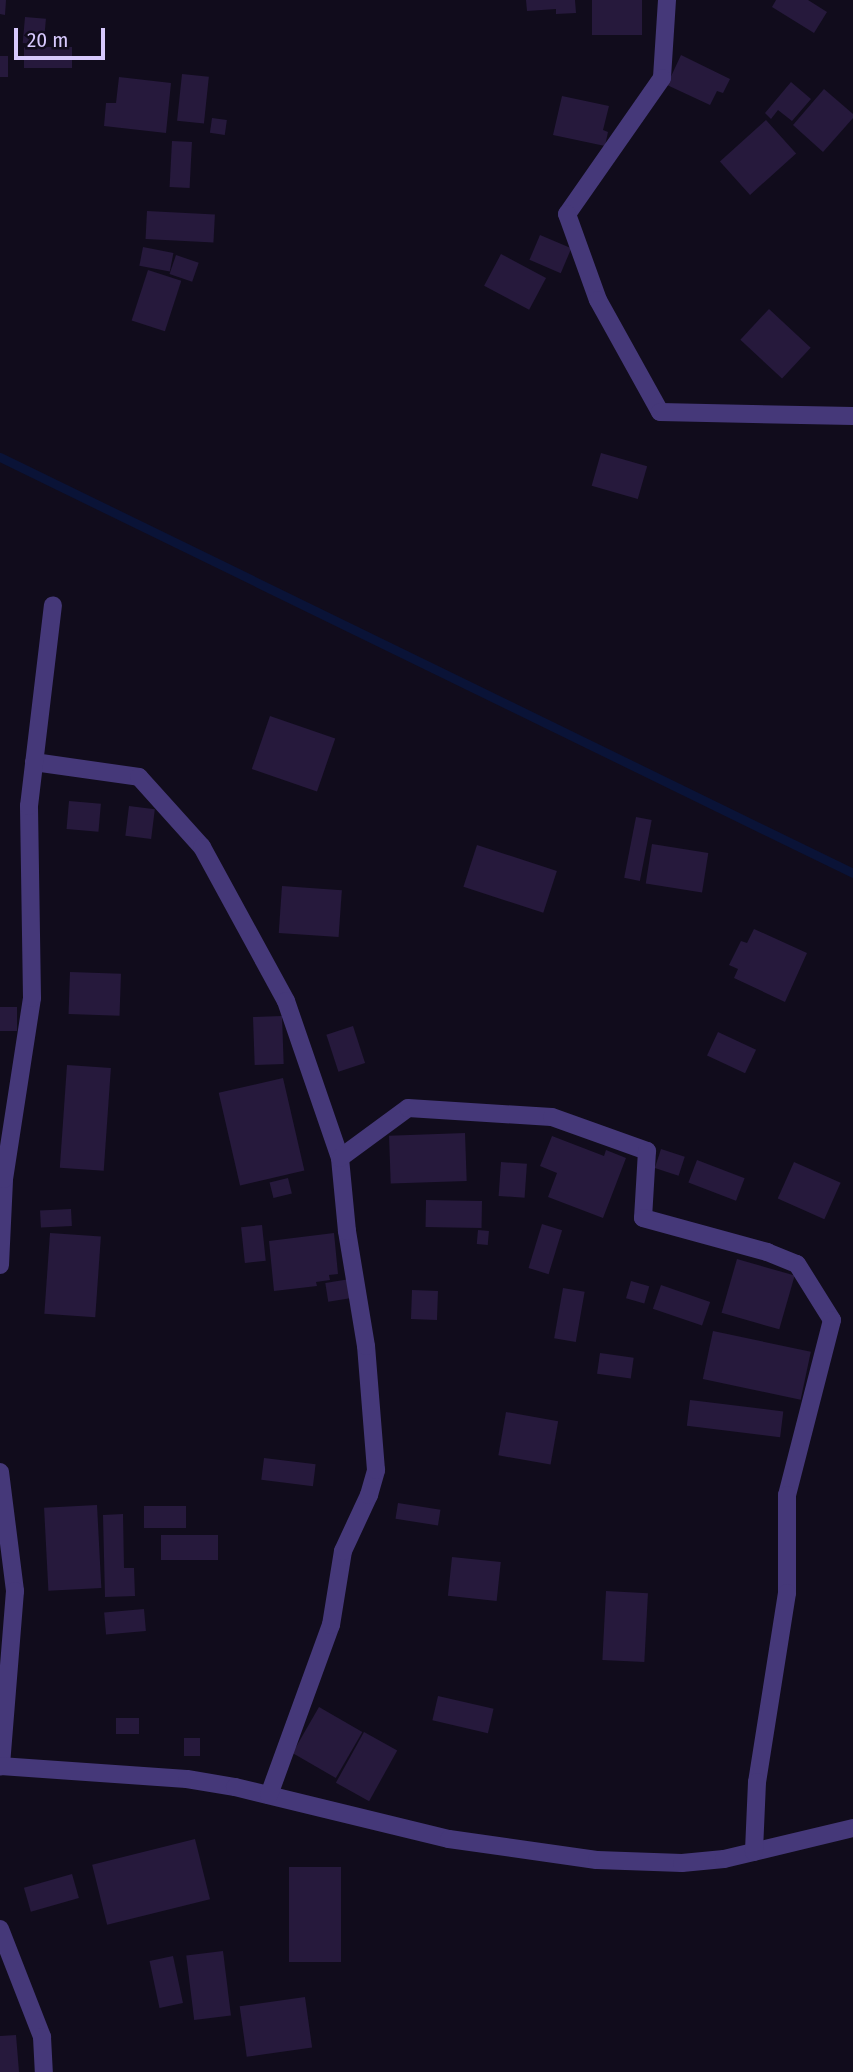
<!DOCTYPE html>
<style>
body{margin:0}
#map{position:relative;width:853px;height:2072px;overflow:hidden;background:#110c1c;font-family:"Fira Sans Condensed",sans-serif}
div>[style]{position:absolute}
.stream>*{height:9px;margin:-4.5px;padding:0 4.5px;transform-origin:4.5px;border-radius:4.5px;background:#0a1337}
.building>*{inset:0;background:#26193c;transform-origin:0 0}
.minor>*{height:18px;margin:-9px;padding:0 9px;transform-origin:9px;border-radius:9px;background:#453879}
span{translate:-50% -50%;white-space:nowrap;text-align:center;line-height:1.15;-webkit-text-stroke:5px #110c1c;paint-order:stroke}
.scale{position:absolute;left:14px;top:28px;width:91px;height:32px;box-sizing:border-box;border:4px solid #d7c9fd;border-top:0;padding-left:9px;font-size:21px;line-height:24px;white-space:nowrap;color:#d7c9fd;-webkit-text-stroke:5px #110c1c;paint-order:stroke}
</style>
<div id="map">
<div class="stream">
<i style="left:0;top:457px;width:949px;rotate:26deg"></i>
</div>
<div class="building">
<i style="clip-path:polygon(0 0,6px 0,5px 15px,0 14px)"></i>
<i style="clip-path:polygon(526px 0,575px 0,576px 13px,556px 14px,556px 9px,527px 11px)"></i>
<i style="left:592px;top:0;width:50px;height:35px"></i>
<i style="clip-path:polygon(776px 0,808px 0,827px 12px,814px 33px,772px 7px)"></i>
<i style="left:25px;top:17px;width:21px;height:26px;rotate:5deg"></i>
<i style="left:72px;top:47px;width:21px;height:48px;rotate:90deg"></i>
<i style="clip-path:polygon(681px 55px,730px 79px,723px 93px,717px 91px,710px 105px,667px 85px)"></i>
<i style="left:0;top:56px;width:8px;height:21px"></i>
<i style="left:182px;top:74px;width:27px;height:47px;rotate:6deg"></i>
<i style="clip-path:polygon(119px 77px,171px 83px,166px 133px,104px 126px,106px 103px,116px 103px)"></i>
<i style="clip-path:polygon(791px 82px,811px 99px,792px 121px,778px 110px,771px 119px,765px 113px)"></i>
<i style="clip-path:polygon(824px 89px,853px 114px,853px 118px,823px 152px,793px 125px)"></i>
<i style="clip-path:polygon(562px 96px,609px 106px,603px 130px,608px 132px,605px 146px,553px 135px)"></i>
<i style="left:212px;top:118px;width:15px;height:15px;rotate:8deg"></i>
<i style="left:766px;top:120px;width:45px;height:62px;rotate:48deg"></i>
<i style="left:172px;top:141px;width:20px;height:46px;rotate:3deg"></i>
<i style="left:147px;top:211px;width:68px;height:28px;rotate:3deg"></i>
<i style="left:540px;top:235px;width:34px;height:27px;rotate:23deg"></i>
<i style="left:143px;top:247px;width:31px;height:19px;rotate:11deg"></i>
<i style="left:501px;top:254px;width:51px;height:36px;rotate:28deg"></i>
<i style="left:176px;top:255px;width:24px;height:20px;rotate:19deg"></i>
<i style="left:148px;top:270px;width:35px;height:53px;rotate:18deg"></i>
<i style="left:769px;top:309px;width:57px;height:42px;rotate:43deg"></i>
<i style="left:601px;top:453px;width:48px;height:34px;rotate:16deg"></i>
<i style="left:270px;top:716px;width:69px;height:56px;rotate:19deg"></i>
<i style="left:69px;top:801px;width:32px;height:28px;rotate:5deg"></i>
<i style="left:129px;top:806px;width:26px;height:30px;rotate:7deg"></i>
<i style="left:636px;top:817px;width:16px;height:62px;rotate:11deg"></i>
<i style="left:652px;top:844px;width:57px;height:40px;rotate:9deg"></i>
<i style="left:477px;top:845px;width:84px;height:44px;rotate:18deg"></i>
<i style="left:282px;top:886px;width:60px;height:47px;rotate:4deg"></i>
<i style="clip-path:polygon(754px 929px,807px 953px,785px 1002px,734px 978px,738px 969px,729px 965px,741px 941px,747px 943px)"></i>
<i style="left:70px;top:972px;width:51px;height:42px;rotate:2deg"></i>
<i style="left:17px;top:1007px;width:24px;height:17px;rotate:90deg"></i>
<i style="left:282px;top:1016px;width:48px;height:29px;rotate:88deg"></i>
<i style="left:353px;top:1026px;width:39px;height:28px;rotate:72deg"></i>
<i style="left:718px;top:1032px;width:42px;height:26px;rotate:25deg"></i>
<i style="left:67px;top:1065px;width:44px;height:103px;rotate:4deg"></i>
<i style="left:283px;top:1078px;width:95px;height:66px;rotate:77deg"></i>
<i style="left:465px;top:1133px;width:48px;height:76px;rotate:88deg"></i>
<i style="clip-path:polygon(552px 1136px,604px 1156px,606px 1150px,626px 1158px,603px 1218px,548px 1197px,557px 1173px,540px 1166px)"></i>
<i style="left:661px;top:1149px;width:25px;height:20px;rotate:18deg"></i>
<i style="left:697px;top:1160px;width:51px;height:24px;rotate:21deg"></i>
<i style="left:501px;top:1162px;width:26px;height:34px;rotate:4deg"></i>
<i style="left:794px;top:1162px;width:51px;height:40px;rotate:24deg"></i>
<i style="left:288px;top:1178px;width:16px;height:19px;rotate:76deg"></i>
<i style="left:426px;top:1200px;width:56px;height:27px;rotate:1deg"></i>
<i style="left:71px;top:1209px;width:17px;height:31px;rotate:87deg"></i>
<i style="left:542px;top:1224px;width:21px;height:46px;rotate:17deg"></i>
<i style="left:262px;top:1225px;width:36px;height:21px;rotate:84deg"></i>
<i style="left:478px;top:1230px;width:11px;height:14px;rotate:5deg"></i>
<i style="left:50px;top:1233px;width:51px;height:81px;rotate:4deg"></i>
<i style="clip-path:polygon(334px 1233px,338px 1274px,329px 1275px,330px 1280px,316px 1282px,317px 1286px,274px 1291px,269px 1241px)"></i>
<i style="left:737px;top:1259px;width:60px;height:56px;rotate:16deg"></i>
<i style="left:350px;top:1279px;width:19px;height:25px;rotate:81deg"></i>
<i style="left:631px;top:1281px;width:19px;height:18px;rotate:16deg"></i>
<i style="left:661px;top:1285px;width:52px;height:25px;rotate:19deg"></i>
<i style="left:563px;top:1288px;width:22px;height:51px;rotate:10deg"></i>
<i style="left:412px;top:1290px;width:26px;height:29px;rotate:2deg"></i>
<i style="left:713px;top:1331px;width:100px;height:49px;rotate:12deg"></i>
<i style="left:600px;top:1353px;width:34px;height:21px;rotate:8deg"></i>
<i style="left:690px;top:1400px;width:94px;height:26px;rotate:7deg"></i>
<i style="left:506px;top:1412px;width:53px;height:44px;rotate:10deg"></i>
<i style="left:264px;top:1458px;width:52px;height:22px;rotate:7deg"></i>
<i style="left:398px;top:1503px;width:43px;height:16px;rotate:9deg"></i>
<i style="left:97px;top:1505px;width:83px;height:53px;rotate:87deg"></i>
<i style="left:144px;top:1506px;width:42px;height:22px"></i>
<i style="clip-path:polygon(123px 1514px,124px 1568px,134px 1568px,135px 1596px,105px 1597px,103px 1515px)"></i>
<i style="left:161px;top:1535px;width:57px;height:25px"></i>
<i style="left:452px;top:1557px;width:49px;height:39px;rotate:6deg"></i>
<i style="left:606px;top:1591px;width:42px;height:69px;rotate:3deg"></i>
<i style="left:144px;top:1609px;width:22px;height:40px;rotate:85deg"></i>
<i style="left:438px;top:1696px;width:57px;height:25px;rotate:13deg"></i>
<i style="left:319px;top:1707px;width:50px;height:53px;rotate:30deg"></i>
<i style="left:116px;top:1718px;width:23px;height:16px"></i>
<i style="left:364px;top:1732px;width:38px;height:58px;rotate:29deg"></i>
<i style="left:184px;top:1738px;width:16px;height:18px"></i>
<i style="left:195px;top:1839px;width:62px;height:106px;rotate:76deg"></i>
<i style="left:289px;top:1867px;width:52px;height:95px"></i>
<i style="left:72px;top:1874px;width:25px;height:50px;rotate:74deg"></i>
<i style="left:223px;top:1951px;width:65px;height:37px;rotate:83deg"></i>
<i style="left:173px;top:1956px;width:48px;height:24px;rotate:78deg"></i>
<i style="left:305px;top:1997px;width:51px;height:66px;rotate:82deg"></i>
<i style="clip-path:polygon(16px 2035px,19px 2072px,0 2072px,0 2036px)"></i>
</div>
<div class="minor">
<i style="left:667px;top:0;width:78px;rotate:93.7deg"></i>
<i style="left:662px;top:78px;width:166px;rotate:124.9deg"></i>
<i style="left:567px;top:214px;width:91px;rotate:70.2deg"></i>
<i style="left:598px;top:300px;width:128px;rotate:61deg"></i>
<i style="left:660px;top:412px;width:193px;rotate:1.2deg"></i>
<i style="left:34px;top:762px;width:106px;rotate:8.1deg"></i>
<i style="left:139px;top:777px;width:94px;rotate:48deg"></i>
<i style="left:202px;top:847px;width:175px;rotate:61.4deg"></i>
<i style="left:286px;top:1001px;width:166px;rotate:71deg"></i>
<i style="left:0;top:1265px;width:86px;rotate:-87.3deg"></i>
<i style="left:4px;top:1179px;width:183px;rotate:-81.2deg"></i>
<i style="left:32px;top:998px;width:192px;rotate:-90.9deg"></i>
<i style="left:29px;top:806px;width:202px;rotate:-83.2deg"></i>
<i style="left:0;top:1472px;width:120px;rotate:82.8deg"></i>
<i style="left:15px;top:1591px;width:176px;rotate:94.6deg"></i>
<i style="left:0;top:1766px;width:187px;rotate:4deg"></i>
<i style="left:187px;top:1779px;width:49px;rotate:9.5deg"></i>
<i style="left:235px;top:1787px;width:220px;rotate:13.7deg"></i>
<i style="left:449px;top:1839px;width:149px;rotate:8.1deg"></i>
<i style="left:597px;top:1860px;width:85px;rotate:2deg"></i>
<i style="left:682px;top:1863px;width:42px;rotate:-5.4deg"></i>
<i style="left:724px;top:1859px;width:133px;rotate:-13.5deg"></i>
<i style="left:269px;top:1795px;width:181px;rotate:-70deg"></i>
<i style="left:331px;top:1625px;width:75px;rotate:-80.8deg"></i>
<i style="left:343px;top:1551px;width:62px;rotate:-65.1deg"></i>
<i style="left:369px;top:1495px;width:26px;rotate:-74deg"></i>
<i style="left:376px;top:1470px;width:124px;rotate:-94.6deg"></i>
<i style="left:366px;top:1346px;width:117px;rotate:-99.4deg"></i>
<i style="left:347px;top:1231px;width:73px;rotate:-95.5deg"></i>
<i style="left:340px;top:1158px;width:84px;rotate:-36.3deg"></i>
<i style="left:408px;top:1108px;width:144px;rotate:3.6deg"></i>
<i style="left:552px;top:1117px;width:101px;rotate:19.7deg"></i>
<i style="left:647px;top:1151px;width:67px;rotate:93.4deg"></i>
<i style="left:643px;top:1218px;width:129px;rotate:15.3deg"></i>
<i style="left:767px;top:1252px;width:32px;rotate:22deg"></i>
<i style="left:797px;top:1264px;width:66px;rotate:58deg"></i>
<i style="left:832px;top:1320px;width:181px;rotate:104.4deg"></i>
<i style="left:787px;top:1495px;width:98px;rotate:90deg"></i>
<i style="left:787px;top:1593px;width:191px;rotate:99deg"></i>
<i style="left:757px;top:1782px;width:70px;rotate:92.5deg"></i>
<i style="left:0;top:1929px;width:116px;rotate:68.7deg"></i>
<i style="left:42px;top:2037px;width:35px;rotate:87deg"></i>
</div>
<div class="scale">20 m</div>
</div>
